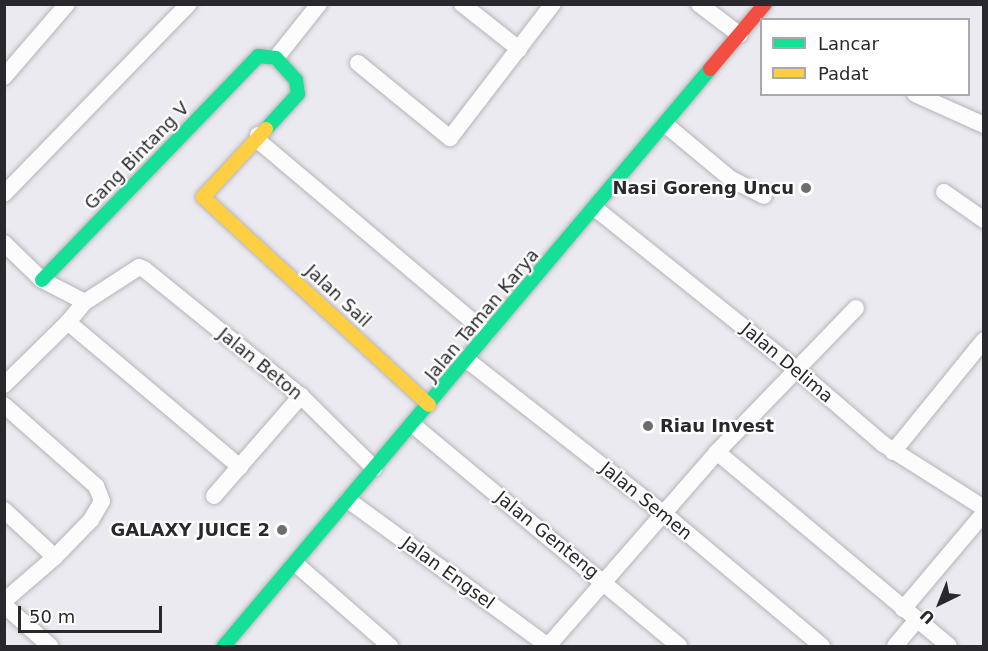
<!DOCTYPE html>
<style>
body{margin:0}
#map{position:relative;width:988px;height:651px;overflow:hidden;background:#eaeaf0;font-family:"DejaVu Sans",sans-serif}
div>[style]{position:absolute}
.roads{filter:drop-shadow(0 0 2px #b5b4b9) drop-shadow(0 0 2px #b5b4b9)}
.street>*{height:16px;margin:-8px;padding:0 8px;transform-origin:8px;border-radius:8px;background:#fcfcfd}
.fast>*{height:14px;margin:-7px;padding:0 7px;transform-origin:7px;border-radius:7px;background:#16e098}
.slow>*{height:14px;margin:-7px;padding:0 7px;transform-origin:7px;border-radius:7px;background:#ffcf43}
.jam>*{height:14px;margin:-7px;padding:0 7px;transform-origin:7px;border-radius:7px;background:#f24e42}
.dots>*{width:16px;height:16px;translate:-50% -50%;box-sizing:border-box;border:3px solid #fff;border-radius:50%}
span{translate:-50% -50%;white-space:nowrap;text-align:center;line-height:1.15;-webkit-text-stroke:4.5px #fff;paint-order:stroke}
.street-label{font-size:18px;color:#29292d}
.poi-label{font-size:18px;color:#29292d;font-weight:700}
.right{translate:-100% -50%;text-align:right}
.left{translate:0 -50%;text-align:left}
.frame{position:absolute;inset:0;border:6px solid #29292d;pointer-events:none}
.legend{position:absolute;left:760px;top:18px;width:210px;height:78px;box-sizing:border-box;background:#fff;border:2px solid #a9a9ab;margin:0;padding:8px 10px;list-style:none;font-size:18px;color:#29292d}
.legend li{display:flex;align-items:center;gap:12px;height:30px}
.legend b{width:30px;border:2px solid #a9a9ab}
.north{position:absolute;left:910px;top:573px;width:60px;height:60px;-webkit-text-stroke:4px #fff;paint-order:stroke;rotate:223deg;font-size:16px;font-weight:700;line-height:24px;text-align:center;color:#29292d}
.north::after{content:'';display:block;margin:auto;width:21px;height:27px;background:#29292d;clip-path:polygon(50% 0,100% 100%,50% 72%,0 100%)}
.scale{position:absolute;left:18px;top:606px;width:144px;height:27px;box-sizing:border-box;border:3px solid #29292d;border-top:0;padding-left:8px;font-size:18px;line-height:21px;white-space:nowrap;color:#29292d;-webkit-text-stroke:4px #fff;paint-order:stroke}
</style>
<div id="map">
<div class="roads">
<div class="street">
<i style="left:462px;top:4px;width:73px;rotate:38.3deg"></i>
<i style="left:699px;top:4px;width:51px;rotate:37.1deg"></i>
<i style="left:276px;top:58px;width:69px;rotate:-51.5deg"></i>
<i style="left:358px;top:63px;width:119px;rotate:39.2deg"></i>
<i style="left:450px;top:138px;width:169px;rotate:-52.5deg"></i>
<i style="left:4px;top:77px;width:96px;rotate:-49.2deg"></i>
<i style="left:915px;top:94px;width:76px;rotate:24.2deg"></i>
<i style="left:666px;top:125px;width:85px;rotate:39.7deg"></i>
<i style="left:731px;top:179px;width:37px;rotate:27deg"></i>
<i style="left:258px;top:135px;width:9px;rotate:69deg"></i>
<i style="left:261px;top:143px;width:295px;rotate:40.1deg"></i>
<i style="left:944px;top:192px;width:49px;rotate:35deg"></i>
<i style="left:4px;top:194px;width:265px;rotate:-45.8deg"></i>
<i style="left:596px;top:209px;width:258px;rotate:38.7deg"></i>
<i style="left:797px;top:370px;width:113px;rotate:40.7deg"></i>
<i style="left:883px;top:444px;width:120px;rotate:32.4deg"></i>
<i style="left:4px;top:243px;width:53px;rotate:44.2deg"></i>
<i style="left:42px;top:280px;width:48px;rotate:27.1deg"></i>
<i style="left:467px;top:360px;width:249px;rotate:38deg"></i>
<i style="left:663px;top:513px;width:207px;rotate:39.9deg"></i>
<i style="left:4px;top:385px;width:90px;rotate:-44.5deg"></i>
<i style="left:4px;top:405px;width:123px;rotate:41.4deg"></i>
<i style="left:96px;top:486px;width:16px;rotate:68deg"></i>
<i style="left:102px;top:501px;width:22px;rotate:120deg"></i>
<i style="left:91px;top:520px;width:52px;rotate:134.2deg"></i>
<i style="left:55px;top:557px;width:67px;rotate:139.2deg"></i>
<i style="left:413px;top:425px;width:346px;rotate:39.7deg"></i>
<i style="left:717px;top:452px;width:302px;rotate:39.9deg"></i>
<i style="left:893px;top:452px;width:144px;rotate:-50.9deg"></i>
<i style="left:240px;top:467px;width:225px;rotate:-139.9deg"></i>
<i style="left:68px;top:322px;width:26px;rotate:-50deg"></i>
<i style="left:85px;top:302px;width:64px;rotate:-32.9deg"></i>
<i style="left:139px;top:267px;width:5px;rotate:22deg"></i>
<i style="left:144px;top:269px;width:202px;rotate:39deg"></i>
<i style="left:301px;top:396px;width:103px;rotate:44.6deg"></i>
<i style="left:214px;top:496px;width:133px;rotate:-49deg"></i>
<i style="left:348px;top:500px;width:248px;rotate:36.1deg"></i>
<i style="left:4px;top:510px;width:69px;rotate:42.7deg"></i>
<i style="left:296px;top:564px;width:125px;rotate:41.1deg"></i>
<i style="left:4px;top:605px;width:62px;rotate:41.7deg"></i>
<i style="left:903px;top:609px;width:126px;rotate:-49.8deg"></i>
<i style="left:548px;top:646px;width:257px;rotate:-48.9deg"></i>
<i style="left:717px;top:452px;width:200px;rotate:-46deg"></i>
<i style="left:895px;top:646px;width:34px;rotate:-50deg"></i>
</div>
<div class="fast">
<i style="left:42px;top:280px;width:311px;rotate:-46deg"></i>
<i style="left:258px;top:56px;width:18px;rotate:6deg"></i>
<i style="left:276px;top:58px;width:30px;rotate:48deg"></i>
<i style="left:296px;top:80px;width:14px;rotate:82deg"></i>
<i style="left:298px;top:94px;width:47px;rotate:132.4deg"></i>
<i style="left:224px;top:646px;width:754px;rotate:-49.89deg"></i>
</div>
<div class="slow">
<i style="left:266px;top:129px;width:93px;rotate:132.8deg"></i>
<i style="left:203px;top:197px;width:307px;rotate:42.6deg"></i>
</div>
<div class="jam">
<i style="left:710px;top:69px;width:85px;rotate:-49.8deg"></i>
</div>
</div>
<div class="dots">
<i style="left:806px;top:188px;background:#6d6d71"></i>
<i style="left:648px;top:426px;background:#6d6d71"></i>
<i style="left:282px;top:530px;background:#6d6d71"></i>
</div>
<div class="street-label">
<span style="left:137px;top:156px;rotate:-46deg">Gang Bintang V</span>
<span style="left:338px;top:296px;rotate:43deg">Jalan Sail</span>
<span style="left:482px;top:315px;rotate:-50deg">Jalan Taman Karya</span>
<span style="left:787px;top:363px;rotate:40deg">Jalan Delima</span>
<span style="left:260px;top:364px;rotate:39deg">Jalan Beton</span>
<span style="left:646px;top:501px;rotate:39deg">Jalan Semen</span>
<span style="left:547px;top:535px;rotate:39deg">Jalan Genteng</span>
<span style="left:448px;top:573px;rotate:36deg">Jalan Engsel</span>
</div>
<div class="poi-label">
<span class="right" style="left:794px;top:188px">Nasi Goreng Uncu</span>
<span class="left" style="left:660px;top:426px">Riau Invest</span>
<span class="right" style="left:270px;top:530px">GALAXY JUICE 2</span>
</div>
<div class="frame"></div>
<ul class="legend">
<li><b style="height:8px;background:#16e098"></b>Lancar</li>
<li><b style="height:8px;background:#ffcf43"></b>Padat</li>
</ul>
<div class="north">U</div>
<div class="scale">50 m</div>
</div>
